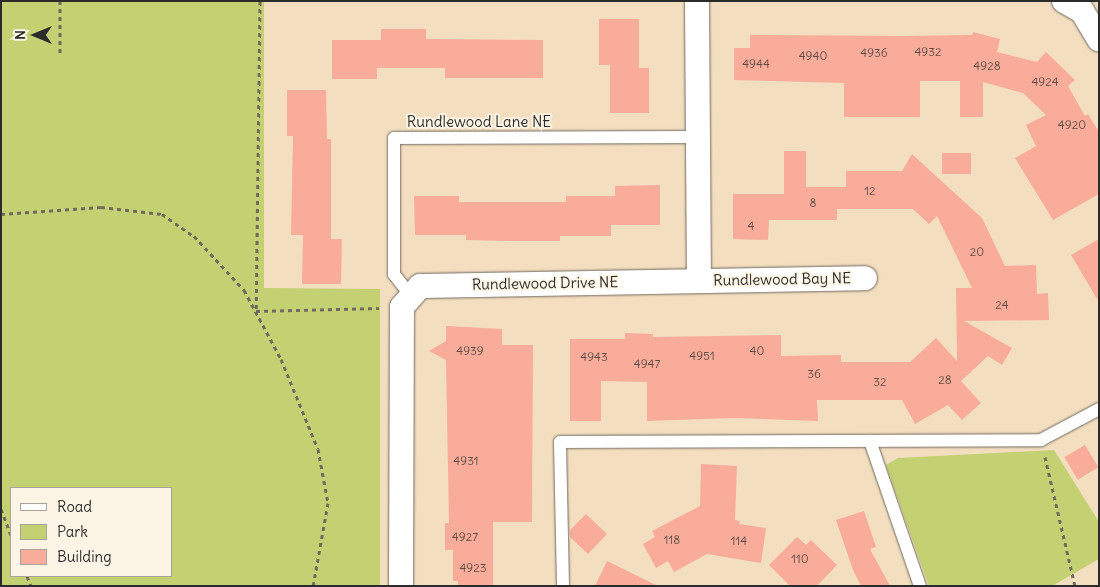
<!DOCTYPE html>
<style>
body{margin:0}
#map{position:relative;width:1100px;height:587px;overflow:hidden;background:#f4dec0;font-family:Delius,sans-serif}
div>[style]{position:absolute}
.green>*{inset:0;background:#c4d173}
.building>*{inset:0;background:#f8ac99;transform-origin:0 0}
.path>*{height:3px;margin-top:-1.5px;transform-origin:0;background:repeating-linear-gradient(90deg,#716a5f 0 4px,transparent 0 8px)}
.roads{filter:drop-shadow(0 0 1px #716a5f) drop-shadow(0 0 1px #716a5f)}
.lane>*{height:12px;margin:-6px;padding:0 6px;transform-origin:6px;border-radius:6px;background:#fff}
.street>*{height:24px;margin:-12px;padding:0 12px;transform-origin:12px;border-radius:12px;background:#fff}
span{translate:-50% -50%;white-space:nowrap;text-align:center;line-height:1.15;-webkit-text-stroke:4px #fcf5e5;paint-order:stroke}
.number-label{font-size:12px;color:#5e4b46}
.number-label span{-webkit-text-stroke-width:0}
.street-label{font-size:15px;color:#2b2b2b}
.frame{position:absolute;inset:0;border:2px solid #2b2b2b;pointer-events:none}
.legend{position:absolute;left:10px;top:487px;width:162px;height:90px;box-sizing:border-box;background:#fcf5e5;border:1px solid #a8a49b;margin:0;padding:6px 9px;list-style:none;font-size:15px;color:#2b2b2b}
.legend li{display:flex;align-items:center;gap:10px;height:25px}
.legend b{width:25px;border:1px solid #a8a49b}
.north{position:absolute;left:10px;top:10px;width:50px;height:50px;-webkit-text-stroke:4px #fcf5e5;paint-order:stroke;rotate:270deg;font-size:14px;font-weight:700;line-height:20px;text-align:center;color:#2b2b2b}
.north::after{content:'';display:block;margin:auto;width:18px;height:22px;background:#2b2b2b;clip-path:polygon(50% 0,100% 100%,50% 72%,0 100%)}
</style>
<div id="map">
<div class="green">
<i style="clip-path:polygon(evenodd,1px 1px,264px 1px,264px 288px,380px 289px,380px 586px,1px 586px,1px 1px,11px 488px,171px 488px,171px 576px,11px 576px,11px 488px)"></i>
<i style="clip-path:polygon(1054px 450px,1099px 522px,1099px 559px,1052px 586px,929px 586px,886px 465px,898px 458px)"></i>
</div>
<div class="building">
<i style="clip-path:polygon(599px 19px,639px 19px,639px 68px,649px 68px,649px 113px,610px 113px,610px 65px,599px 65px)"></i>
<i style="clip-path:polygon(381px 29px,426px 29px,426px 39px,543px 40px,543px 78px,445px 78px,445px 68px,377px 68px,377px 79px,332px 79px,332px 40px,381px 40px)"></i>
<i style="clip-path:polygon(973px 32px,1000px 39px,997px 52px,1037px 62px,1046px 52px,1075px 80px,1068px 86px,1085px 116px,1088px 114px,1099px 132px,1099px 194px,1053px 220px,1015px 158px,1036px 146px,1026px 125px,1046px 115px,1023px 93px,983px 82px,983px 117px,960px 117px,960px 81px,920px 81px,920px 117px,844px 117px,844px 83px,734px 80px,734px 48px,750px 48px,750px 35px,905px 36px,972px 35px)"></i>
<i style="clip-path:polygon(287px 90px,326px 90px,327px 139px,331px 139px,331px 239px,342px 239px,341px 284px,302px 284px,303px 235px,291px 235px,293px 136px,287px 136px)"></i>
<i style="clip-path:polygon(784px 151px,806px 151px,806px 187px,846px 187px,846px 171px,902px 171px,912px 154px,982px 218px,1005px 266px,1036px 265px,1037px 294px,1048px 293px,1049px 320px,964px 321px,1012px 348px,1002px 365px,988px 356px,961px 381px,981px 403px,962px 420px,948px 405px,915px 424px,902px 400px,817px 400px,818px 421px,733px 418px,647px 421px,647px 382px,601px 381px,601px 421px,570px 421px,570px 339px,625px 339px,625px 333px,653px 334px,653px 337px,781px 335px,781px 356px,841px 355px,841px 362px,910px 362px,936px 338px,957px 361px,956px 288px,972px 288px,937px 216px,929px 224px,913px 209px,837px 209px,837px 220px,769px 220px,768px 240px,733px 239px,733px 194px,784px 194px)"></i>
<i style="left:971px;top:153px;width:21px;height:29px;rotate:90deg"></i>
<i style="clip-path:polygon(660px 185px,660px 225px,611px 225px,611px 236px,560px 236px,560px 241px,511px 241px,466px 240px,466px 235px,415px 235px,414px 196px,459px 196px,459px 202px,566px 202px,566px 196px,615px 196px,615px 186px)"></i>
<i style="clip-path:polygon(1099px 239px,1099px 302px,1071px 255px)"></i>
<i style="clip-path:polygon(446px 326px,502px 329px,502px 345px,533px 345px,532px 522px,493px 522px,493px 586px,458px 586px,458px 581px,453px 581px,453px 550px,445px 550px,445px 523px,449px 523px,446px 360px,429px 351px,446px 341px)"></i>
<i style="left:1085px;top:445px;width:26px;height:24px;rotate:59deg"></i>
<i style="clip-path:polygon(701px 464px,737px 466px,735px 520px,740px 521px,739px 524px,766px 528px,761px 563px,707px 554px,674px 572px,668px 561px,656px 568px,643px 544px,655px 537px,652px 531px,700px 506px)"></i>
<i style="clip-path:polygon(864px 511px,876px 547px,870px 549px,890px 586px,861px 586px,853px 570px,836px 520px)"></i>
<i style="clip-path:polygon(586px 514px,607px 534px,588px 554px,570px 537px,570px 530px)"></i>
<i style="clip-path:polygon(797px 537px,806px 545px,811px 540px,837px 565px,817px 586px,790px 586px,769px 565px)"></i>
<i style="clip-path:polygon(607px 561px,658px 586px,595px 586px)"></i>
</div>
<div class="path">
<i style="left:60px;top:1px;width:55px;rotate:90deg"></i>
<i style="left:260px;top:1px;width:310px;rotate:90.7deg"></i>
<i style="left:256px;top:311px;width:123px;rotate:-1.4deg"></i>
<i style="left:1px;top:214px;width:100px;rotate:-4deg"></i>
<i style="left:101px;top:207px;width:61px;rotate:6.5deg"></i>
<i style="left:162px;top:214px;width:39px;rotate:35deg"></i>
<i style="left:194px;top:236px;width:74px;rotate:47.2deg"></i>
<i style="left:244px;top:290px;width:78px;rotate:61.8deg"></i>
<i style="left:281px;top:359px;width:97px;rotate:67.7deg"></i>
<i style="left:318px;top:449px;width:55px;rotate:79.5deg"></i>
<i style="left:328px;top:503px;width:84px;rotate:100.2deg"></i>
<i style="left:1045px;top:457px;width:132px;rotate:76.9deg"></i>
<i style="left:1px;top:509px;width:28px;rotate:69deg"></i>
<i style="left:27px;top:576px;width:11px;rotate:68deg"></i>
</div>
<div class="roads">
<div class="lane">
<i style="left:411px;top:296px;width:28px;rotate:-128deg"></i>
<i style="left:394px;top:274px;width:136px;rotate:-90deg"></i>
<i style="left:394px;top:138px;width:303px;rotate:-0.2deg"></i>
<i style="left:870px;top:441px;width:153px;rotate:71deg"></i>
<i style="left:563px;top:586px;width:144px;rotate:-91.2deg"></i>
<i style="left:560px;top:442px;width:481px;rotate:-0.2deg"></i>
<i style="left:1041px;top:440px;width:66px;rotate:-28.1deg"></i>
</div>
<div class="street">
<i style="left:697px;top:1px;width:279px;rotate:89.6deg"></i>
<i style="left:1064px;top:1px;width:21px;rotate:29deg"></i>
<i style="left:1082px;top:11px;width:33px;rotate:59deg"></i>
<i style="left:401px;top:586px;width:279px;rotate:-89.8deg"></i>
<i style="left:402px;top:307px;width:28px;rotate:-49deg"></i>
<i style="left:420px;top:286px;width:445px;rotate:-1deg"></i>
</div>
</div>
<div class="number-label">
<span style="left:928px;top:52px">4932</span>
<span style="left:874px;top:53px">4936</span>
<span style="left:813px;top:56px">4940</span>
<span style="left:756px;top:64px">4944</span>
<span style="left:987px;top:66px">4928</span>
<span style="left:1045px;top:82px">4924</span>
<span style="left:1072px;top:125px">4920</span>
<span style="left:870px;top:191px">12</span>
<span style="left:813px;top:203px">8</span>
<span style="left:751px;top:226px">4</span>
<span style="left:977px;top:252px">20</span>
<span style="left:1002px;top:305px">24</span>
<span style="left:470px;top:351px">4939</span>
<span style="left:757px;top:351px">40</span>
<span style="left:702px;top:356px">4951</span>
<span style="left:594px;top:357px">4943</span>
<span style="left:647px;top:364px">4947</span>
<span style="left:814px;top:374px">36</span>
<span style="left:945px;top:380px">28</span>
<span style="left:880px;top:382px">32</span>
<span style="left:466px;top:461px">4931</span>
<span style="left:465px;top:537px">4927</span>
<span style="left:672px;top:540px">118</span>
<span style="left:739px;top:541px">114</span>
<span style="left:800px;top:559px">110</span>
<span style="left:473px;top:568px">4923</span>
</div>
<div class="street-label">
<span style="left:479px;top:122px">Rundlewood Lane NE</span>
<span style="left:782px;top:279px;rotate:-1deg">Rundlewood Bay NE</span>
<span style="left:545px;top:283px;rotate:-1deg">Rundlewood Drive NE</span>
</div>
<div class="frame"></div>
<ul class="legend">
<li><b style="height:6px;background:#fff"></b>Road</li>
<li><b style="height:14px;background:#c4d173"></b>Park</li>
<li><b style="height:14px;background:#f8ac99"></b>Building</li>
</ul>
<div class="north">N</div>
</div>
